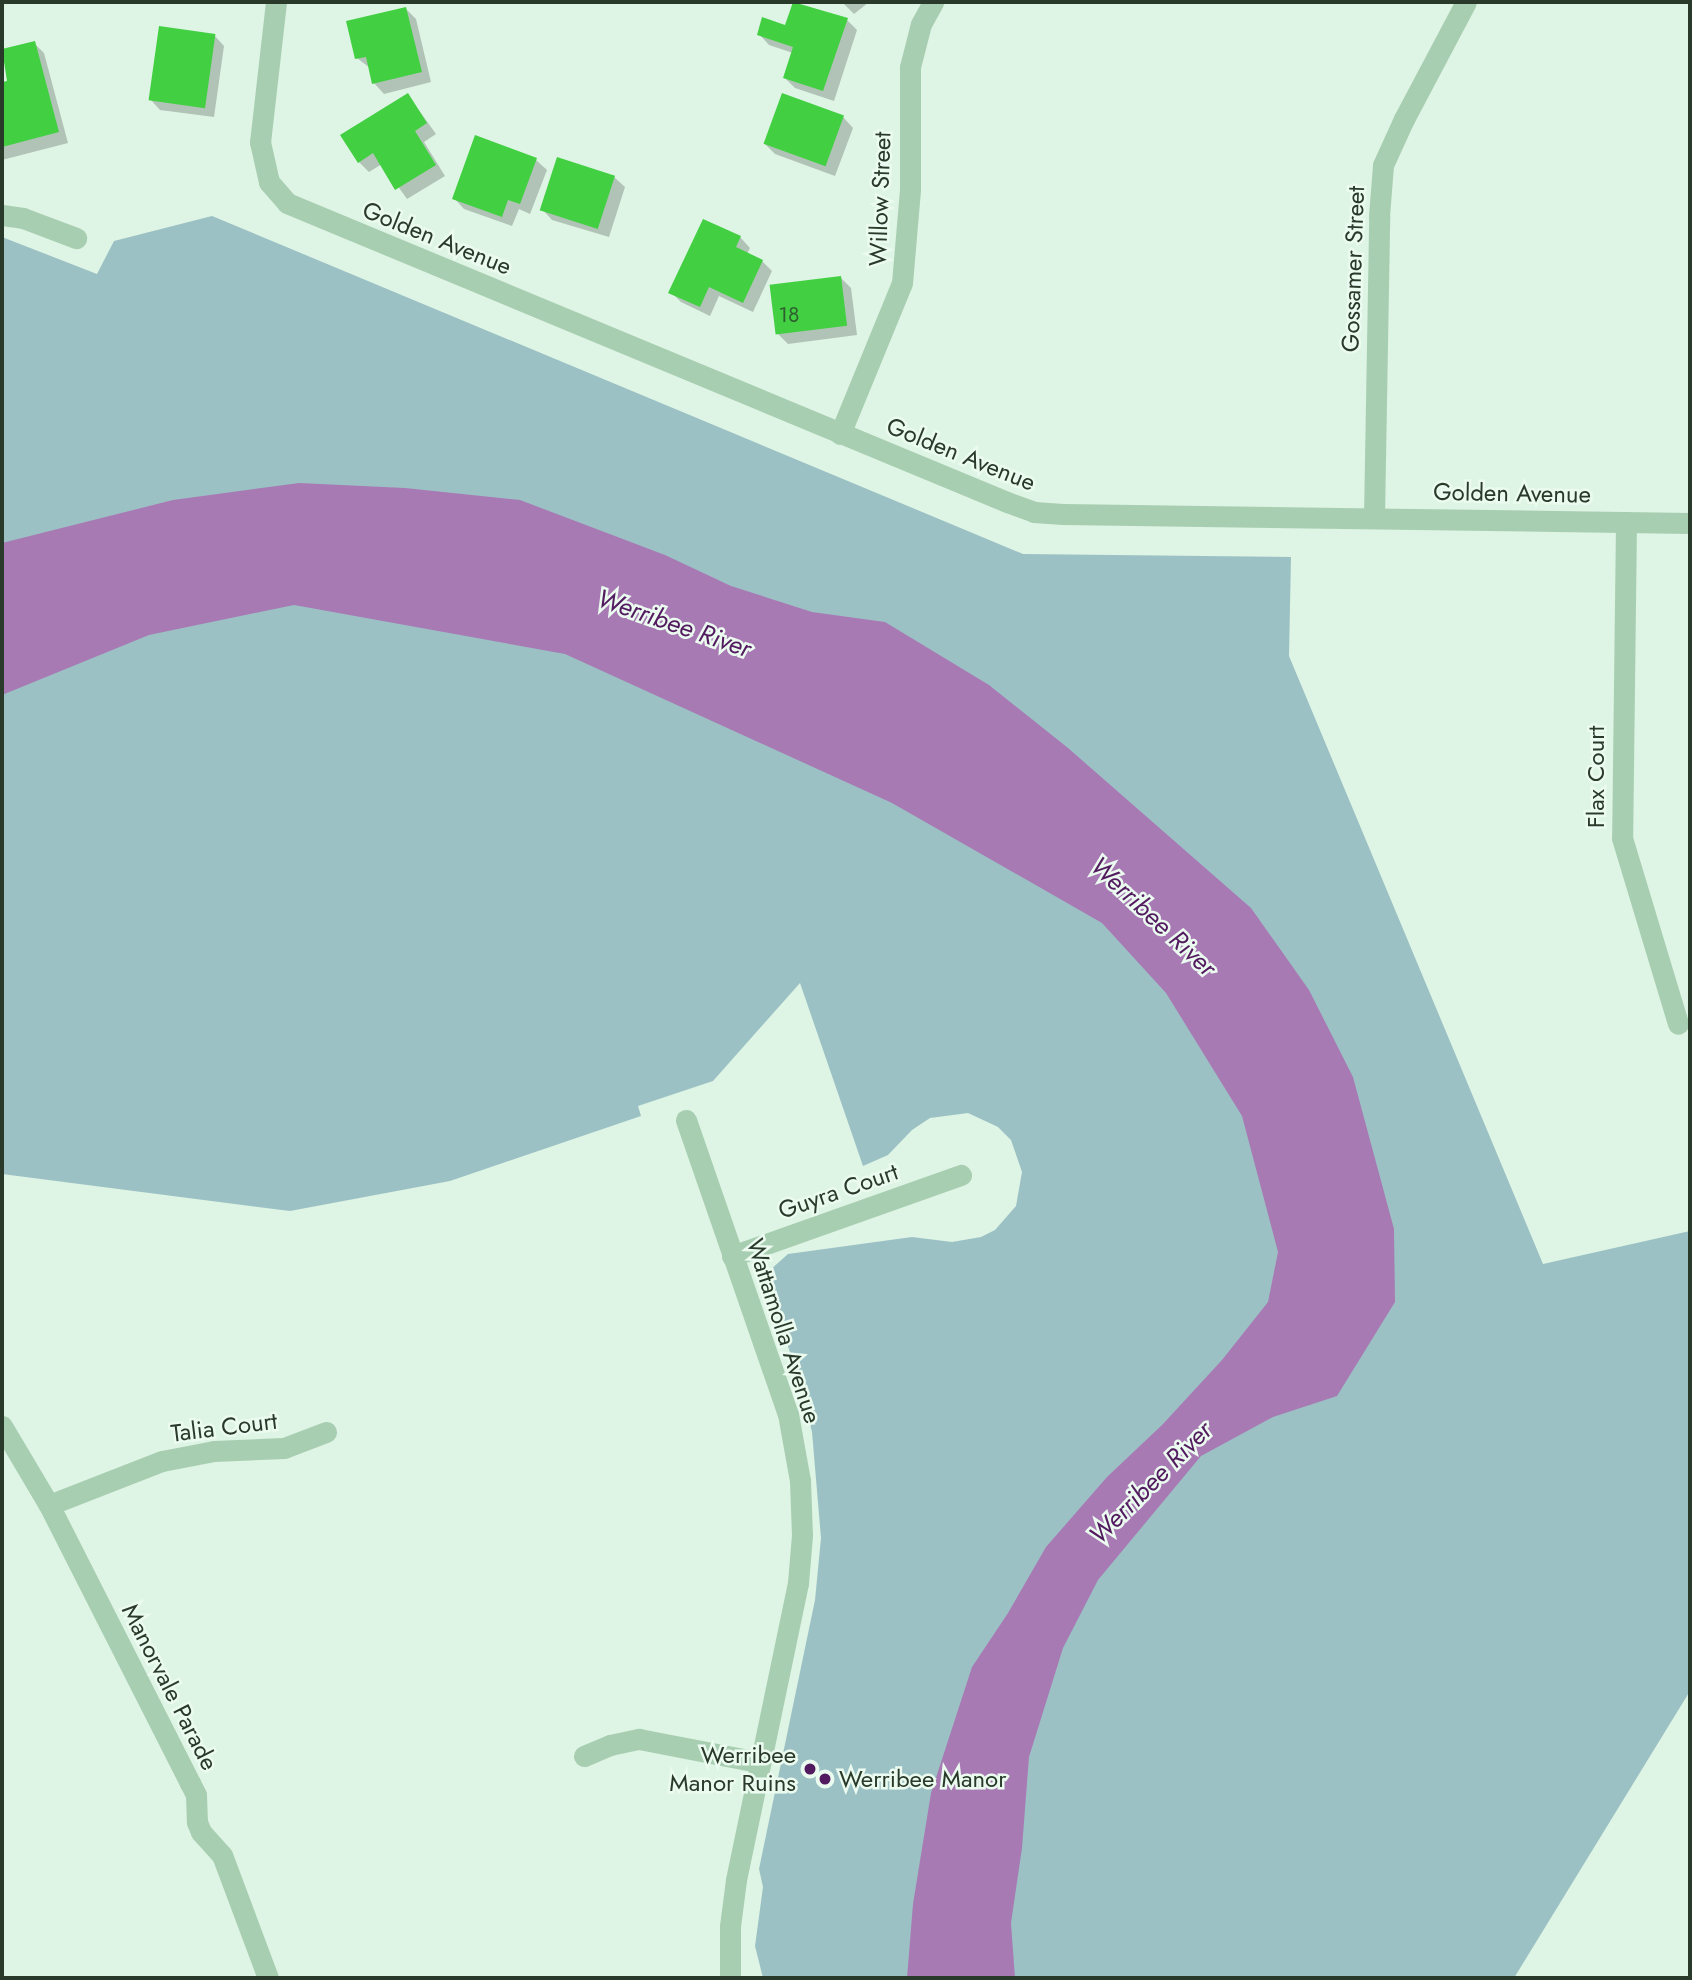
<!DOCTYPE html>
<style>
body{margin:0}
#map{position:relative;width:1692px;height:1980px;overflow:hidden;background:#def4e4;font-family:Jost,sans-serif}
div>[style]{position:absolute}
.green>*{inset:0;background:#9cc1c5}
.water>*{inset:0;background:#a87ab4}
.shadow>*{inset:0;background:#0003}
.building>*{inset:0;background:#42cf42;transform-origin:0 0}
.street>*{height:21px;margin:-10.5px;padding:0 10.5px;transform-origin:10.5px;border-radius:10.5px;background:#a8ceb1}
.dots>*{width:19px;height:19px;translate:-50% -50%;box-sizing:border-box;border:4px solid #ebfbf0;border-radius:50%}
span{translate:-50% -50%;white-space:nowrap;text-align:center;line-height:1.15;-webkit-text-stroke:5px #ebfbf0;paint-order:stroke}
.number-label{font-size:21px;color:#2f5f30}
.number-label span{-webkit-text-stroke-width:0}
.street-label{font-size:24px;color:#293a2a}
.poi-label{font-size:24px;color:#293a2a}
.right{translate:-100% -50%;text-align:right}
.left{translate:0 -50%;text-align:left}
.water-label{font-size:26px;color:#531b5f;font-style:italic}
.frame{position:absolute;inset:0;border:4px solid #293a2a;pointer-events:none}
</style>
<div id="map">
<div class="green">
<i style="clip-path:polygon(212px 216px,1023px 554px,1291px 557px,1289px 656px,1543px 1264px,1690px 1231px,1690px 1691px,1514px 1978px,763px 1978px,755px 1946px,763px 1887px,759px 1869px,815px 1600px,821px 1538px,812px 1432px,802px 1390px,772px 1296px,769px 1271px,788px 1254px,912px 1237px,952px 1242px,981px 1237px,995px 1230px,1016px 1206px,1022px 1172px,1011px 1140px,998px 1127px,968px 1113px,930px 1118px,912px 1130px,888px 1155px,863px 1166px,800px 983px,713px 1081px,638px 1106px,641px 1116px,450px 1181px,290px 1211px,2px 1174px,2px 237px,97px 274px,114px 241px)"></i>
</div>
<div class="water">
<i style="clip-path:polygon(299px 483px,405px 488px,520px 500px,665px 555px,731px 586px,812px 612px,885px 622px,989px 685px,1068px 748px,1251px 908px,1309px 990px,1353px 1077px,1394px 1229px,1395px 1302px,1337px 1396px,1273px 1417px,1201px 1456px,1098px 1580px,1063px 1648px,1029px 1757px,1022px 1848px,1011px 1923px,1015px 1978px,907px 1978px,913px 1904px,931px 1793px,972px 1667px,1008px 1613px,1046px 1547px,1107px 1477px,1162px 1425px,1222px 1360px,1268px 1302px,1278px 1252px,1242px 1116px,1166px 993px,1102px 923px,892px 803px,565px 654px,294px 605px,149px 635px,2px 695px,2px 543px,173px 500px)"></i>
</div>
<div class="shadow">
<i style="clip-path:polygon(842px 2px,869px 2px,854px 14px)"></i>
<i style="clip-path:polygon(406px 9px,416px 19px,431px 82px,384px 94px,374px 83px,370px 68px,357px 58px)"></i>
<i style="clip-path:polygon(847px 20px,857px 30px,834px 101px,795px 88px,785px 78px,793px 53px,769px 45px,759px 34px,787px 27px)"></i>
<i style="clip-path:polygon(214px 35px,224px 46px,214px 117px,160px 110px,150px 99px)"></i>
<i style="clip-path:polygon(34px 43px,44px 53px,68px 143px,2px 160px,2px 84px,9px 82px,2px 51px)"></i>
<i style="clip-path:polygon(408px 95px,436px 134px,424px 142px,445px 176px,407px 199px,382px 164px,369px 172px,359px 162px)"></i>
<i style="clip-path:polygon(843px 117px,853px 128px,835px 176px,775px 154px,765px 144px)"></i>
<i style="clip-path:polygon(476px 137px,536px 160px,547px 170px,530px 214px,519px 209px,512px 226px,464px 209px,454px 198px)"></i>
<i style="clip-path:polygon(614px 177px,625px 187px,609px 237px,552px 220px,542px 209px)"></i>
<i style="clip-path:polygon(740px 237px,750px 248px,747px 254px,762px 261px,772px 271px,753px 312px,719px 296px,710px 316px,681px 302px,671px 292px)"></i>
<i style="clip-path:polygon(841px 278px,851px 288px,857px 335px,788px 344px,778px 334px)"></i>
</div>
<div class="building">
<i style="clip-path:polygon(793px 2px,848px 18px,823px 91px,783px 78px,793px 47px,757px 35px,762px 17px,785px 25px)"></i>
<i style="clip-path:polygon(406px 7px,422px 72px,372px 84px,366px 57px,355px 59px,346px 21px)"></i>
<i style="left:159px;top:26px;width:57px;height:75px;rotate:8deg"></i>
<i style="clip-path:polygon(35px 41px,59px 132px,2px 147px,2px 82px,7px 81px,2px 49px)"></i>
<i style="clip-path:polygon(408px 93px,427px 123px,415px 131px,436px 165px,395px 190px,373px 153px,358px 163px,340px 135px)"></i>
<i style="left:782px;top:93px;width:66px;height:54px;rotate:20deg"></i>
<i style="clip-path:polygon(475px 135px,537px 158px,520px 204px,508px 200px,502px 217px,452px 199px)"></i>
<i style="left:557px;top:157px;width:61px;height:56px;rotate:18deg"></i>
<i style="clip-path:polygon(703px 219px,741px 236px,736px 247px,763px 260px,743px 303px,709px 287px,700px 307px,668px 293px)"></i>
<i style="left:841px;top:276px;width:50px;height:72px;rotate:83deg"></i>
</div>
<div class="street">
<i style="left:276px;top:2px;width:141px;rotate:96.5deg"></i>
<i style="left:260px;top:142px;width:41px;rotate:77.3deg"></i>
<i style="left:269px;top:182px;width:28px;rotate:49deg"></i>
<i style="left:287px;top:203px;width:780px;rotate:22.55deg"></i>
<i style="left:1007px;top:502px;width:29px;rotate:20deg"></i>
<i style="left:1034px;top:512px;width:29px;rotate:4deg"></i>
<i style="left:1063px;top:514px;width:627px;rotate:0.82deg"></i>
<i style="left:2px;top:215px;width:21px;rotate:8deg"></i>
<i style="left:23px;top:218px;width:57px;rotate:20.7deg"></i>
<i style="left:840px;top:434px;width:163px;rotate:-67.7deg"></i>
<i style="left:902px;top:283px;width:94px;rotate:-85.1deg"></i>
<i style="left:910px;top:189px;width:122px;rotate:-90deg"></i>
<i style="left:910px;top:67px;width:44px;rotate:-75.7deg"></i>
<i style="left:921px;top:24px;width:25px;rotate:-61deg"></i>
<i style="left:1374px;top:517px;width:301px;rotate:-89deg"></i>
<i style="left:1379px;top:216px;width:51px;rotate:-85.5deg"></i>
<i style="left:1383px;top:165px;width:51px;rotate:-65.5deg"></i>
<i style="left:1404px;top:119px;width:132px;rotate:-62.1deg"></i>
<i style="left:1626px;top:522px;width:316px;rotate:90.7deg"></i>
<i style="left:1622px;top:838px;width:194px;rotate:73.2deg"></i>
<i style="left:686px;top:1120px;width:311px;rotate:70.9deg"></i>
<i style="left:788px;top:1414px;width:68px;rotate:79.8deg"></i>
<i style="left:800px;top:1481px;width:54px;rotate:87.9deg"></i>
<i style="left:802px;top:1535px;width:48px;rotate:94.8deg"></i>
<i style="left:798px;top:1583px;width:303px;rotate:101.8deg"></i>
<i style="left:736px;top:1880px;width:46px;rotate:97.4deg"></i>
<i style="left:730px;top:1926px;width:52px;rotate:90deg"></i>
<i style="left:732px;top:1256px;width:243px;rotate:-19.5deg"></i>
<i style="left:2px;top:1426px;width:92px;rotate:59.3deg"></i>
<i style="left:49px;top:1505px;width:312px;rotate:63.1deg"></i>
<i style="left:190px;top:1783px;width:13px;rotate:63deg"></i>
<i style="left:196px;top:1795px;width:27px;rotate:88deg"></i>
<i style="left:197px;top:1822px;width:11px;rotate:68deg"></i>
<i style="left:201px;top:1832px;width:31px;rotate:48deg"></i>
<i style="left:222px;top:1855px;width:131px;rotate:69.5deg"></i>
<i style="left:49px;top:1505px;width:121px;rotate:-21.3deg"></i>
<i style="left:162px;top:1461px;width:53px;rotate:-10.9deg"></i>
<i style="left:214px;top:1451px;width:70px;rotate:-2.5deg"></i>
<i style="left:284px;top:1448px;width:45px;rotate:-20.9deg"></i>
<i style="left:584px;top:1756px;width:28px;rotate:-23deg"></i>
<i style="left:610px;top:1745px;width:30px;rotate:-12deg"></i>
<i style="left:639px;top:1739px;width:122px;rotate:10.9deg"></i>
</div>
<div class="dots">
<i style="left:810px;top:1769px;background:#531b5f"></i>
<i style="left:825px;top:1779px;background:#531b5f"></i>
</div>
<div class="number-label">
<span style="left:789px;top:315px">18</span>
</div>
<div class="street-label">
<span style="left:880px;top:199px;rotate:-88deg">Willow Street</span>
<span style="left:437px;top:238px;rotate:22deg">Golden Avenue</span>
<span style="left:1353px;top:269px;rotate:-88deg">Gossamer Street</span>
<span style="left:961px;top:454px;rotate:22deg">Golden Avenue</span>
<span style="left:1512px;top:493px;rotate:1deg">Golden Avenue</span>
<span style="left:1596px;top:777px;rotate:-90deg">Flax Court</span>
<span style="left:838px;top:1191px;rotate:-19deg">Guyra Court</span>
<span style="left:784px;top:1331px;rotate:72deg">Wattamolla Avenue</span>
<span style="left:224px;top:1427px;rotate:-7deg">Talia Court</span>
<span style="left:170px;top:1687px;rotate:63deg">Manorvale Parade</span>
</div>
<div class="poi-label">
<span class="right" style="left:796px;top:1769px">Werribee<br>Manor Ruins</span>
<span class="left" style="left:839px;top:1779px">Werribee Manor</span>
</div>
<div class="water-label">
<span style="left:674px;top:624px;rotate:19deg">Werribee River</span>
<span style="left:1153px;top:917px;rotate:43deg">Werribee River</span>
<span style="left:1151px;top:1483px;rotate:-45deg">Werribee River</span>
</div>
<div class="frame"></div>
</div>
